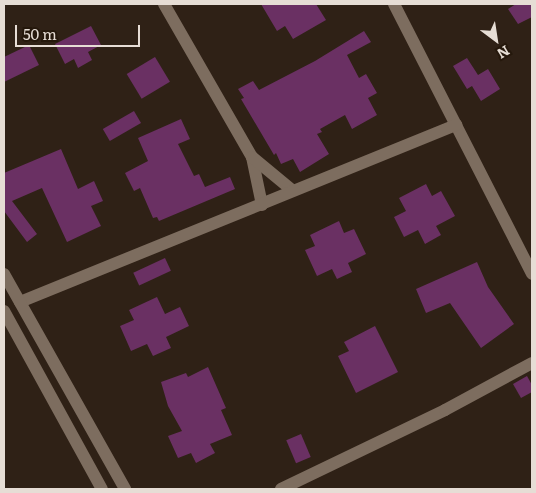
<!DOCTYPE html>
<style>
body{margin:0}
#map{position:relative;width:536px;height:493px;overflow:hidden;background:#2f2116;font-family:Literata,serif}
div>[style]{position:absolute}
.building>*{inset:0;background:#6a3063;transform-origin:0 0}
.street>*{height:12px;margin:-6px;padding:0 6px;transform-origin:6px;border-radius:6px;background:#7d6d5f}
.secondary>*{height:12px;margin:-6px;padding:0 6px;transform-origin:6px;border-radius:6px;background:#7d6d5f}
span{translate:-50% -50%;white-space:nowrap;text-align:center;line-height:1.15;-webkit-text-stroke:5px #25180c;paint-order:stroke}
.frame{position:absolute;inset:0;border:5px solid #e6ddd5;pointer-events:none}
.north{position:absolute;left:471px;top:15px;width:50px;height:50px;-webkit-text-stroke:4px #25180c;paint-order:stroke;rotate:149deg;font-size:14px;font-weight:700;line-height:20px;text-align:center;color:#e6ddd5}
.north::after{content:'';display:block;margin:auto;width:18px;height:22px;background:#e6ddd5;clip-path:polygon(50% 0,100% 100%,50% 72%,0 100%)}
.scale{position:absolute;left:15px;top:25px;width:125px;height:22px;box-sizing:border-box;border:2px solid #e6ddd5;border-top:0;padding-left:6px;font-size:15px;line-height:18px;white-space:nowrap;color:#e6ddd5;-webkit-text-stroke:4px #25180c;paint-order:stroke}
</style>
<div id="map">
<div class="building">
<i style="clip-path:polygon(261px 4px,316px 4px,326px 20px,293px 39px,285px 26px,277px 31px)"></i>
<i style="clip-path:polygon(516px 4px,532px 4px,532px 17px,518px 24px,508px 9px)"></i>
<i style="clip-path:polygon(91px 26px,101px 45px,88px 52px,92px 60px,78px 68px,74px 59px,65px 64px,55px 44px)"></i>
<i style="clip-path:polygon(364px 31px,371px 42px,347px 55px,359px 78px,366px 74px,377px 93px,368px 98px,377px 115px,352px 129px,345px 115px,320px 129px,322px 132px,317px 134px,329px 154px,300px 172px,293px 159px,281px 164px,276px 153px,274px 155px,241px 99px,244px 98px,238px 89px,253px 81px,259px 90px,315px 61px)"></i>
<i style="clip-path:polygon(29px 45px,39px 65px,4px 82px,4px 57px)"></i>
<i style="left:155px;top:57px;width:29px;height:33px;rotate:59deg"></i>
<i style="clip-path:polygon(467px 58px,478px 75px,488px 69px,500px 89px,481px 101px,472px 86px,467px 89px,453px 66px)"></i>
<i style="left:134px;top:111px;width:14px;height:36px;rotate:60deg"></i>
<i style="clip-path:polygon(181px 119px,190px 139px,178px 144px,194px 176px,199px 174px,205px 187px,230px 177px,235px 189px,159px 221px,157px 217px,153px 218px,140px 188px,134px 191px,125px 173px,148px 161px,138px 138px)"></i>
<i style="clip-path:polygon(61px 149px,78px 189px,94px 181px,103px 201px,91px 206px,101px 226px,67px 242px,42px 188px,12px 201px,37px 234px,27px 242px,4px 211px,4px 173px)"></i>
<i style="clip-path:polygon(426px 184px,432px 196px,441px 191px,455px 216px,436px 226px,441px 235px,425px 244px,418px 230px,404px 237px,394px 217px,406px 211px,399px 198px)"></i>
<i style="clip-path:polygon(339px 221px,344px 233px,354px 229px,366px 254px,348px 263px,352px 272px,337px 279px,332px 269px,317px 276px,305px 250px,315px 246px,310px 235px)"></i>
<i style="left:165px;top:258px;width:14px;height:35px;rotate:65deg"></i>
<i style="clip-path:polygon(477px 262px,488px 287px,514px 324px,481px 348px,450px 303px,426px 313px,416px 289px)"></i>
<i style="clip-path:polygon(157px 297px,165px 314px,180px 307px,189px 326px,166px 337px,171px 348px,153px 356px,147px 344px,131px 351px,120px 326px,134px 320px,129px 310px)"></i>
<i style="clip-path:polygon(375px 326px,398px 372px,356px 393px,338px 356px,349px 351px,344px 342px)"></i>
<i style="clip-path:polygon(208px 367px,226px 408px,221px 410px,232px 435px,210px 444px,215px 453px,196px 463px,191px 453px,178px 458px,168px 436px,182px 431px,168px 406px,161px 382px,186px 373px,188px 377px)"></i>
<i style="clip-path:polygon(527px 376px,532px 385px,532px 392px,521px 398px,513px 384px)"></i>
<i style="left:301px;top:434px;width:25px;height:16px;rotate:67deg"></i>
</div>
<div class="street">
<i style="left:164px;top:4px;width:177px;rotate:60.1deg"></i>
<i style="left:252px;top:157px;width:49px;rotate:78.2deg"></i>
<i style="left:394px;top:4px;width:303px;rotate:62.9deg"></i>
<i style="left:252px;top:157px;width:52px;rotate:39.5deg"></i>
<i style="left:20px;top:302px;width:471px;rotate:-22.1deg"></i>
<i style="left:281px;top:489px;width:182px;rotate:-25.7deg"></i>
<i style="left:445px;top:410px;width:99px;rotate:-28.4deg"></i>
</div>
<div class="secondary">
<i style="left:4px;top:274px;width:247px;rotate:60.6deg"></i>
<i style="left:4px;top:311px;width:203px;rotate:61.2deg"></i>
</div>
<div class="frame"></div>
<div class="north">N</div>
<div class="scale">50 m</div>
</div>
